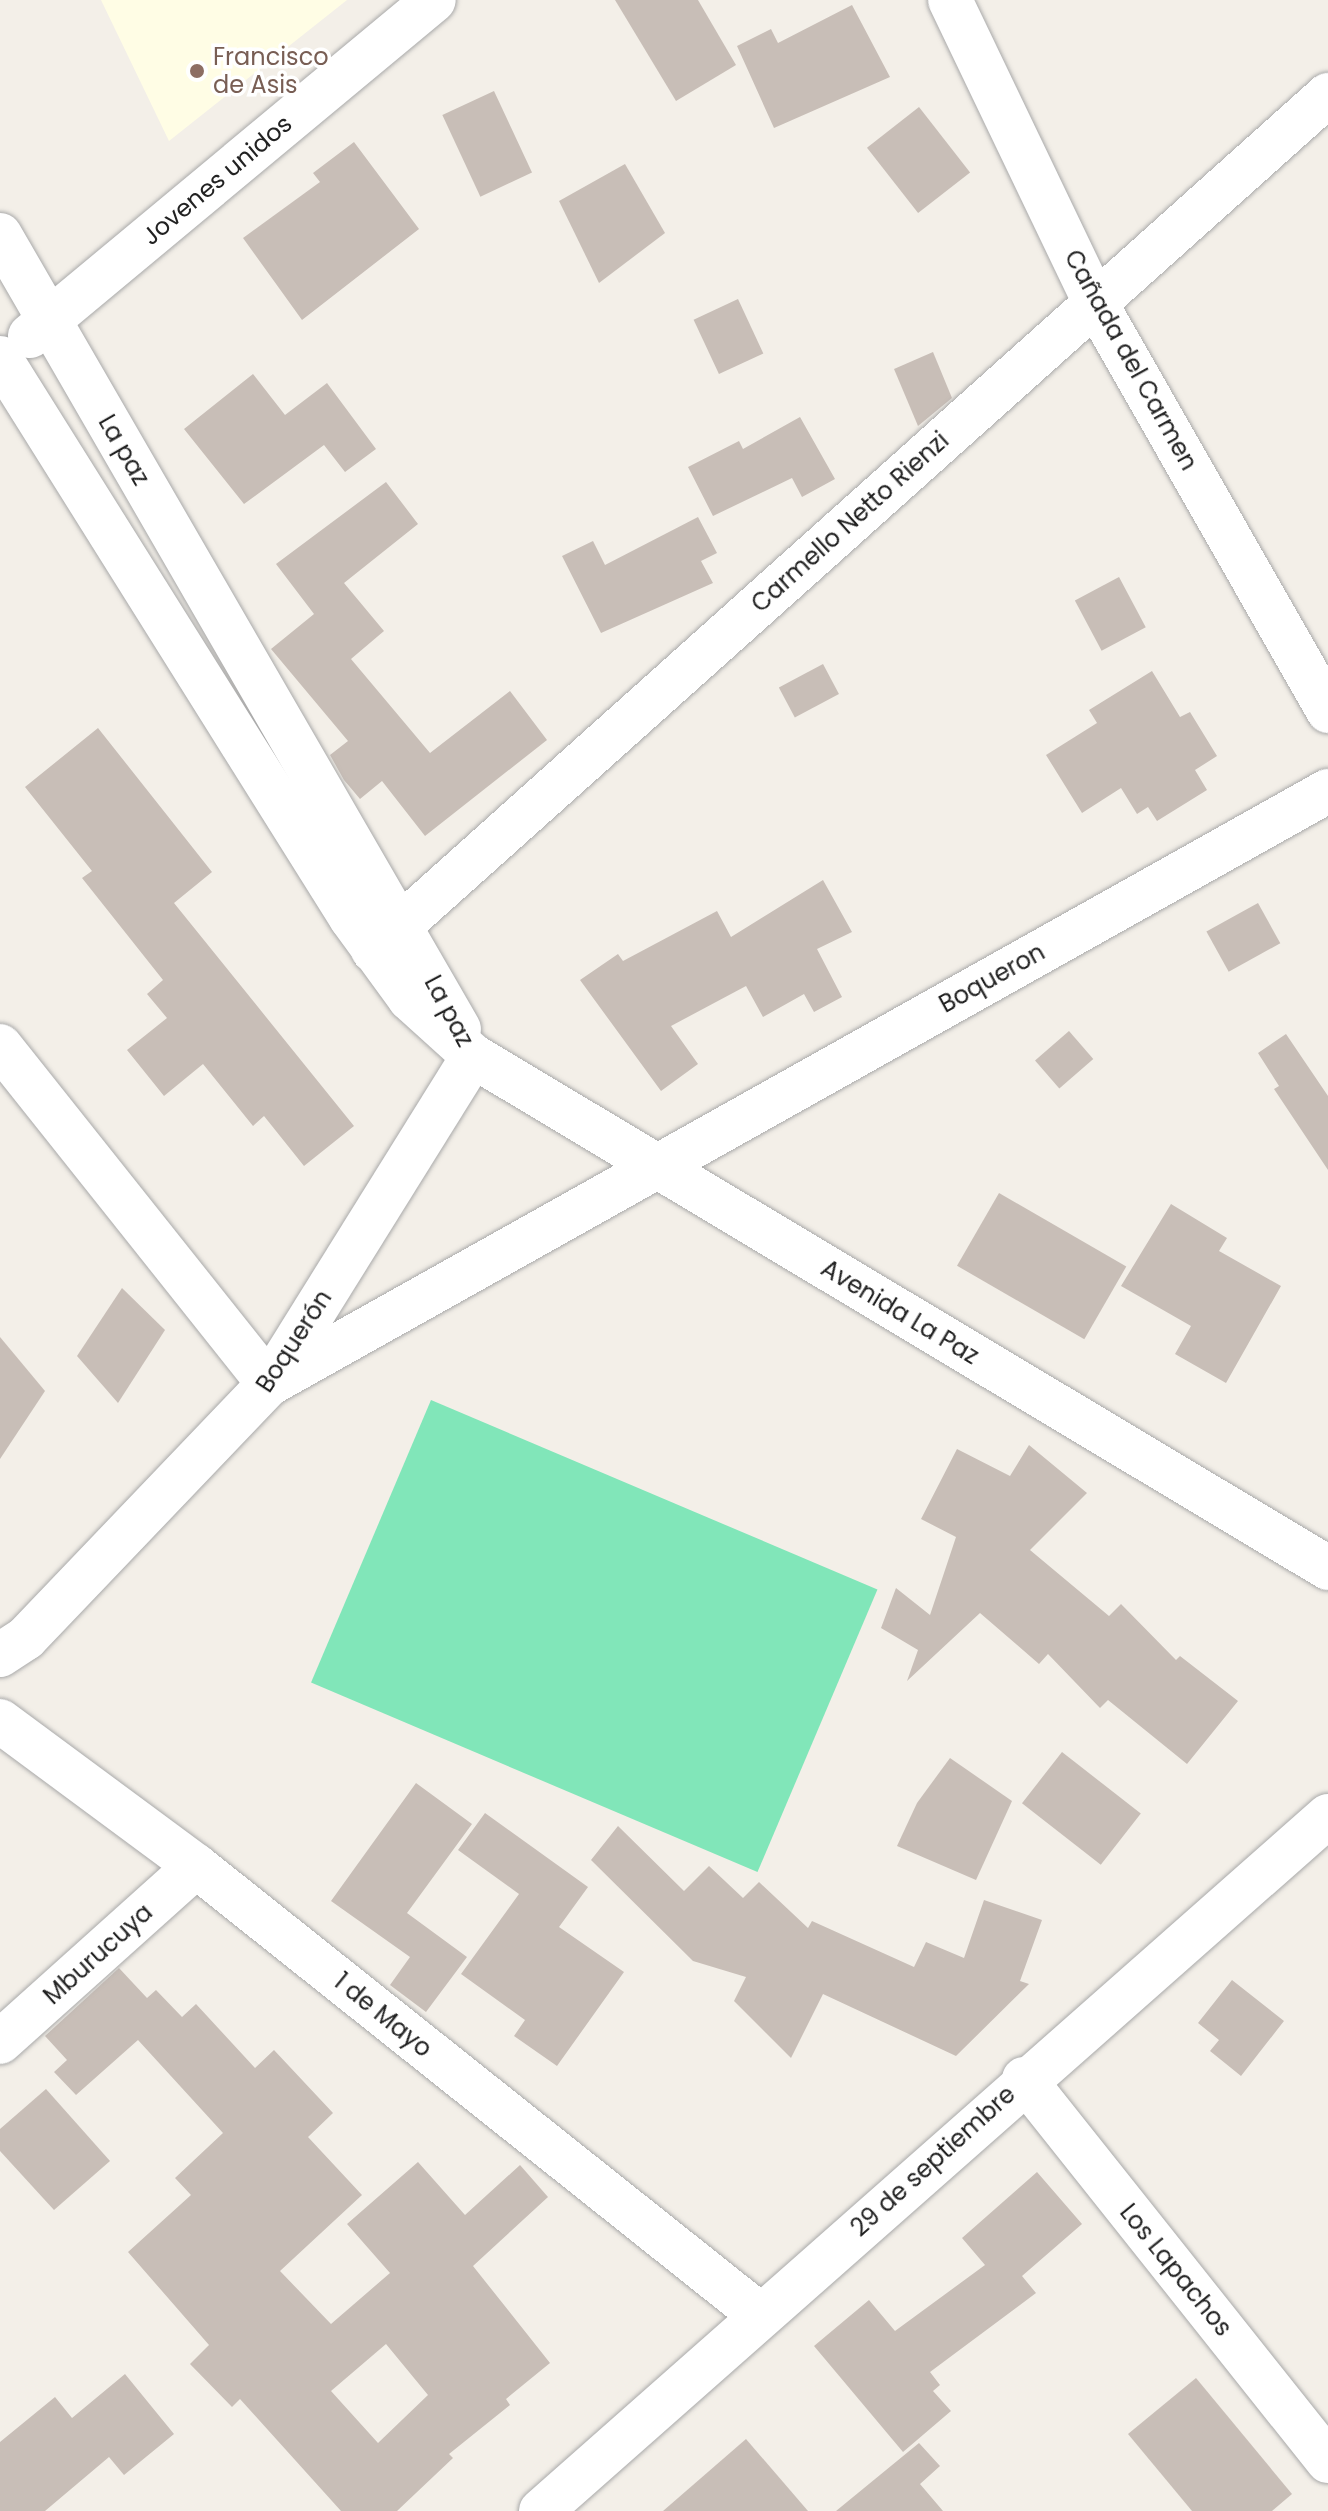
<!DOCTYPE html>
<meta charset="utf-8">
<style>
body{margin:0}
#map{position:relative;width:1328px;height:2511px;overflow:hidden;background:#f3efe8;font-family:Poppins,sans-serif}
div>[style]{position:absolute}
.education>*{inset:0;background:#fffde5}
.pitch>*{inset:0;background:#81e6b9;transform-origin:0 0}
.building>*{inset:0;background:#c8beb7;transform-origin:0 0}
.roads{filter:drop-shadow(0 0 2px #a9a9a9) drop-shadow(0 0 2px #a9a9a9)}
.minor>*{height:44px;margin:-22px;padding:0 22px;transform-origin:22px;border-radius:22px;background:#fff}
.dots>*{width:22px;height:22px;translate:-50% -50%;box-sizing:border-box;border:4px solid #fff;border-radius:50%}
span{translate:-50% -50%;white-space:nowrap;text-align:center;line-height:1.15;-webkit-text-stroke:7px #fff;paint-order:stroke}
.education-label{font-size:24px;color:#785e54}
.left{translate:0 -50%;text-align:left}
.street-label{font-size:24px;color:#222}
</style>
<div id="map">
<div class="education">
<i style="clip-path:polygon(101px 0,347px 0,169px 141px)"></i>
</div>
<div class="pitch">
<i style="left:431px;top:1400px;width:485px;height:307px;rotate:23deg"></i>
</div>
<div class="building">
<i style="clip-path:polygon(615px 0,698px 0,736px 65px,676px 101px)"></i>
<i style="clip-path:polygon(852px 5px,890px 77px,774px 128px,737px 46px,771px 29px,778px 43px)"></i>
<i style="left:494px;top:91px;width:90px;height:57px;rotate:65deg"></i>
<i style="left:919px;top:107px;width:83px;height:66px;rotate:52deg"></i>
<i style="clip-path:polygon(354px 142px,419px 229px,302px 320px,243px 238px,320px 182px,313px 173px)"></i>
<i style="clip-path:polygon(625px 164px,665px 233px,599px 283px,559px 201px)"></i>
<i style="left:738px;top:299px;width:60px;height:49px;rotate:65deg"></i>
<i style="clip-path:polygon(933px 352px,952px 398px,918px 426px,894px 369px)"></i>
<i style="clip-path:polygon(253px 374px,285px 415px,327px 383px,376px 449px,345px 472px,324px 445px,244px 504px,184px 429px)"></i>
<i style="clip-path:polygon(800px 417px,835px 479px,802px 497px,792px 478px,713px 516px,688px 467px,739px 441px,743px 449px)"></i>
<i style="clip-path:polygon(386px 482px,418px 524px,344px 583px,384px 631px,351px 659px,430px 753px,510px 691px,547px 740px,425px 836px,382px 781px,360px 799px,344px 780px,330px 755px,348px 741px,271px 649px,314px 614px,276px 564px)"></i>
<i style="clip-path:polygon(698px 517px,717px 553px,701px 561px,713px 583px,601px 633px,562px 556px,593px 541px,605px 565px)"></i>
<i style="left:1119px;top:577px;width:57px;height:50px;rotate:62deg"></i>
<i style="left:823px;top:664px;width:34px;height:50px;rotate:62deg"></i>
<i style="clip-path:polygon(1152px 671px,1180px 717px,1190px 712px,1217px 756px,1195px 770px,1207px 790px,1157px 821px,1148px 807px,1137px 814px,1121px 788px,1082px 813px,1046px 755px,1097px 723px,1089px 710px)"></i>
<i style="clip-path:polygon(98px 728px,212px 872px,174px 903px,354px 1126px,304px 1166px,264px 1116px,253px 1126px,203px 1064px,164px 1096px,127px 1050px,167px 1018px,147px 994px,163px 980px,82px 878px,92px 871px,25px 787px)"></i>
<i style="clip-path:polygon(823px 880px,852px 932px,817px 949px,842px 997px,814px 1012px,804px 994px,763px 1017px,746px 986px,671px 1026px,698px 1064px,661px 1091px,580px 980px,618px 954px,623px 961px,717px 911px,731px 937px)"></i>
<i style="left:1258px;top:903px;width:46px;height:59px;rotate:61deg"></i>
<i style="left:1069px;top:1031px;width:37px;height:45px;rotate:49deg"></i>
<i style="clip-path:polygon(1286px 1034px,1328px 1096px,1328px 1170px,1274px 1089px,1279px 1086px,1258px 1053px)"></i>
<i style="left:999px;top:1193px;width:147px;height:84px;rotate:30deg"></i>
<i style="clip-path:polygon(1171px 1204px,1227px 1238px,1219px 1251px,1281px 1286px,1226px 1383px,1175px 1354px,1191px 1326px,1121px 1286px)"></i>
<i style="clip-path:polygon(122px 1288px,165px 1330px,118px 1403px,77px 1356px)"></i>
<i style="clip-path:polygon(0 1337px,45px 1391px,0 1459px)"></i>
<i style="clip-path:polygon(1029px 1445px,1087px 1493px,1030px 1550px,1109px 1616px,1121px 1604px,1176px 1660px,1180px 1656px,1238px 1701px,1187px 1764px,1108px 1700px,1100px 1708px,1048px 1654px,1039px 1664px,980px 1613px,907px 1681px,918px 1650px,881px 1628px,896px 1588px,930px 1615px,956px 1537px,921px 1519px,957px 1449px,1010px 1476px)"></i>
<i style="left:1062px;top:1752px;width:100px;height:65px;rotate:38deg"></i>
<i style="clip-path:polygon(950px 1758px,1012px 1801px,976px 1880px,897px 1846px,917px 1803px)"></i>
<i style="clip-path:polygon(416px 1783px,472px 1824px,407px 1913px,467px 1957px,426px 2012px,390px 1985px,410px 1957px,331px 1901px)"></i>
<i style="clip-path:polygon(485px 1813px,588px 1887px,559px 1927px,624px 1972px,557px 2066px,514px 2036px,525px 2020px,461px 1974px,519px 1894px,458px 1850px)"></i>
<i style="clip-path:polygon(618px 1826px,684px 1891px,709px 1866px,743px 1898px,759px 1882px,808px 1928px,812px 1921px,914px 1967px,926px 1942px,964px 1958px,984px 1900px,1042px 1920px,1020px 1981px,1029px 1984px,956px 2056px,823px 1994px,791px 2058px,734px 2001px,746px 1977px,693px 1961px,591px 1860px)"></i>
<i style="clip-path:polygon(evenodd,119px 1968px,147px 1998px,156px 1990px,182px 2017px,196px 2004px,255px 2068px,274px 2050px,333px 2113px,308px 2137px,362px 2195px,280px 2271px,331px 2324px,390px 2273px,347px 2224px,418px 2162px,465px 2215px,520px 2165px,548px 2197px,473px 2266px,550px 2363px,506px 2399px,510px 2405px,449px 2454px,453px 2458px,397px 2511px,341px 2511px,240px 2399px,232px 2407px,190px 2364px,209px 2345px,128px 2252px,191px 2195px,175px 2178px,223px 2133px,138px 2040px,76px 2095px,54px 2072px,67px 2060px,45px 2036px,119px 1968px,386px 2344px,428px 2395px,378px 2443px,331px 2391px,386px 2344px)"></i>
<i style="clip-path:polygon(1232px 1980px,1284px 2021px,1241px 2076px,1210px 2051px,1219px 2040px,1198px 2023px)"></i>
<i style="clip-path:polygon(46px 2089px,110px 2161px,54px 2210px,0 2151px,0 2129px)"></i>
<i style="clip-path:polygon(1037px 2172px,1082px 2224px,1022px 2276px,1036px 2293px,930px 2372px,940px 2385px,933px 2391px,951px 2411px,903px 2452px,814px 2346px,869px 2300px,895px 2331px,985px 2265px,962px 2238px)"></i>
<i style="clip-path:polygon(125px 2374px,174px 2434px,124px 2475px,109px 2457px,45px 2511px,0 2511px,0 2442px,55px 2397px,72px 2418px)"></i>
<i style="clip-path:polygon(1196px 2378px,1292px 2494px,1272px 2511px,1192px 2511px,1128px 2434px)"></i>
<i style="clip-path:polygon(746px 2439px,808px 2511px,663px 2511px)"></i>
<i style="clip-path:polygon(919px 2443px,940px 2466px,920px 2484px,943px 2511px,836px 2511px)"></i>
</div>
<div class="roads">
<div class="minor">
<i style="left:950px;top:0;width:335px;rotate:64.4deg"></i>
<i style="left:1095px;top:302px;width:471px;rotate:60.3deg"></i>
<i style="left:0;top:235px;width:917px;rotate:59.97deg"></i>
<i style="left:30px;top:336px;width:525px;rotate:-39.75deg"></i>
<i style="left:0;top:358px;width:661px;rotate:57.92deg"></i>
<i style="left:351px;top:918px;width:100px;rotate:53.9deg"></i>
<i style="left:410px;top:999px;width:85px;rotate:42.1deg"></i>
<i style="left:473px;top:1056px;width:997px;rotate:30.91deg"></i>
<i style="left:373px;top:950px;width:1282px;rotate:-41.84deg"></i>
<i style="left:0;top:1046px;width:432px;rotate:51.5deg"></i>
<i style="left:269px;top:1384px;width:1214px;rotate:-29.25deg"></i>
<i style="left:0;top:1655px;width:31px;rotate:-33deg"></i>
<i style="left:26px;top:1638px;width:352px;rotate:-46.3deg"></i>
<i style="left:269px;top:1384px;width:386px;rotate:-58.1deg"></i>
<i style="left:0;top:1721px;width:244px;rotate:36.5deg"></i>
<i style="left:196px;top:1866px;width:721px;rotate:38.52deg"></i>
<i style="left:0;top:2042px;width:263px;rotate:-41.9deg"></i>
<i style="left:1024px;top:2079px;width:488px;rotate:51.5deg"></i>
<i style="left:541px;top:2511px;width:1050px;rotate:-41.45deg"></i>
</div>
</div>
<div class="dots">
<i style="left:197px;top:71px;background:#8d6e63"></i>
</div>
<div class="education-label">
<span class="left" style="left:213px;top:71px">Francisco<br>de Asis</span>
</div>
<div class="street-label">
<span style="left:217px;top:180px;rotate:-40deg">Jovenes unidos</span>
<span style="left:1131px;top:360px;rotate:61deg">Cañada del Carmen</span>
<span style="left:124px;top:450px;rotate:60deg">La paz</span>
<span style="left:850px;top:522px;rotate:-42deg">Carmello Netto Rienzi</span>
<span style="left:992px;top:978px;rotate:-29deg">Boqueron</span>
<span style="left:449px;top:1011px;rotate:62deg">La paz</span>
<span style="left:900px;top:1312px;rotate:31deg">Avenida La Paz</span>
<span style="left:294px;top:1341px;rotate:-57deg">Boquerón</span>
<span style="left:98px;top:1954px;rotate:-42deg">Mburucuya</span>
<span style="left:383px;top:2015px;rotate:39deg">1 de Mayo</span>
<span style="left:933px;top:2161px;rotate:-42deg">29 de septiembre</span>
<span style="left:1176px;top:2270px;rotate:51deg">Los Lapachos</span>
</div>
</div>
